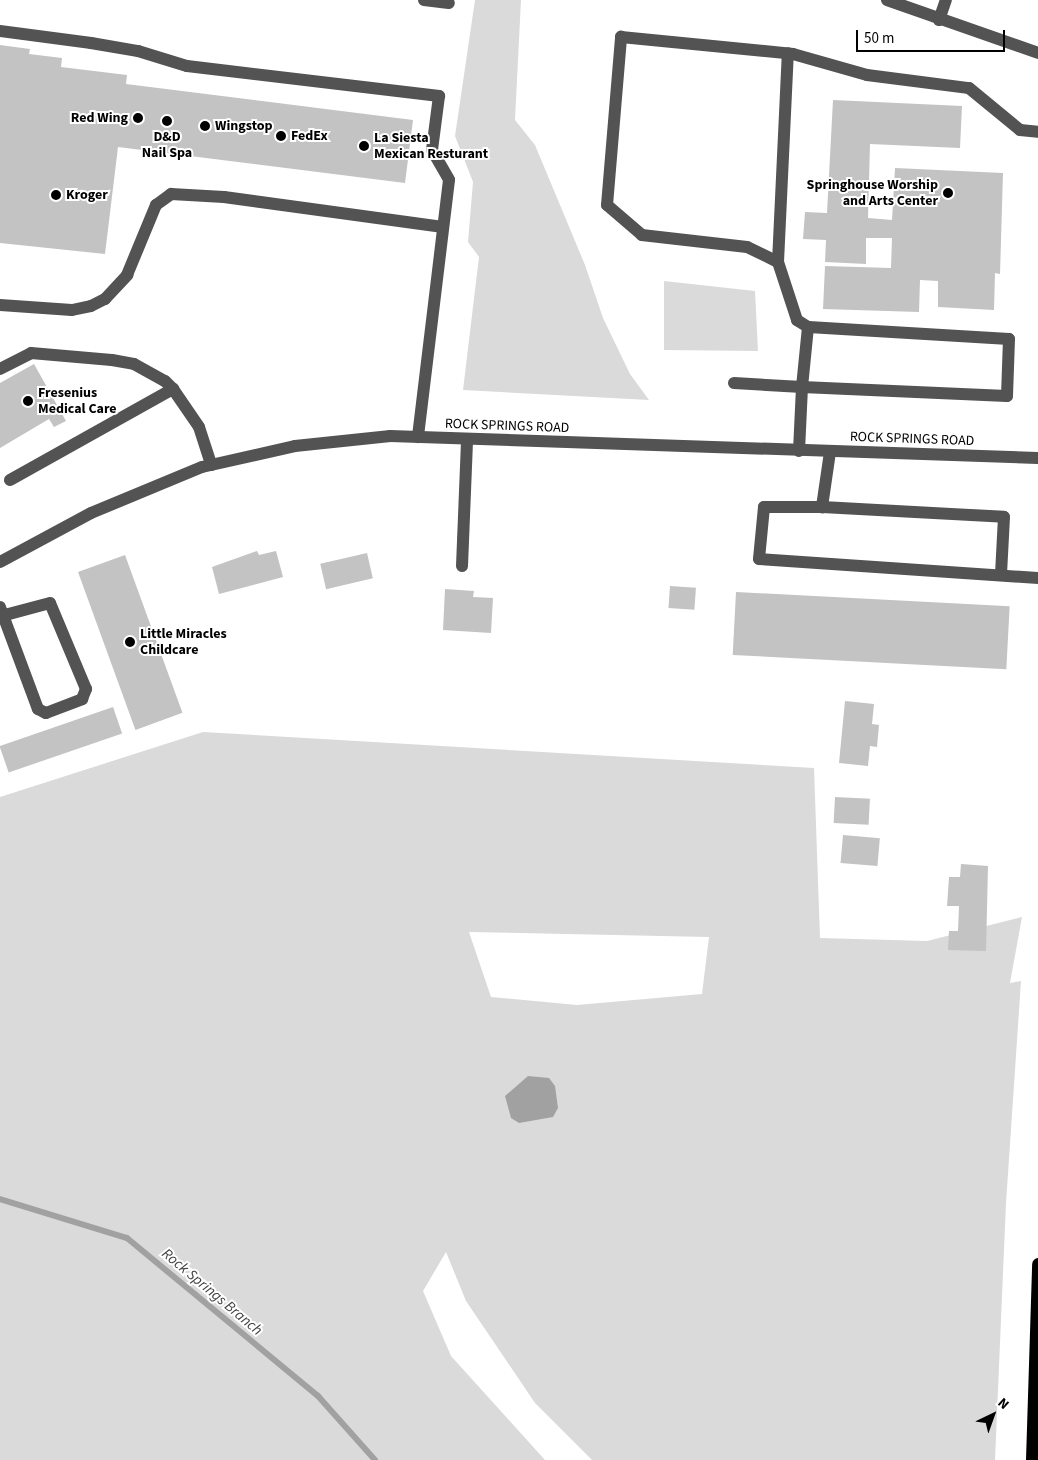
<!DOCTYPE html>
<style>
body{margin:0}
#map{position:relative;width:1038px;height:1460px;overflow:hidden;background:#fff;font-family:"Source Sans 3",sans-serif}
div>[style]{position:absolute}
.green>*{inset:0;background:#dadada}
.water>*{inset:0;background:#a1a1a1}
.stream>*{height:6px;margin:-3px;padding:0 3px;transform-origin:3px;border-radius:3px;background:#a1a1a1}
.building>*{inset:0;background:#c3c3c3;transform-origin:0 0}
.minor>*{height:12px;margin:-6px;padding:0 6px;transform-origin:6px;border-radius:6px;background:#535353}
.major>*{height:12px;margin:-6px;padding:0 6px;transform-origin:6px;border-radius:6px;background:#000}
.dots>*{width:14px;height:14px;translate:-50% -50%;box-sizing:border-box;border:2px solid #fff;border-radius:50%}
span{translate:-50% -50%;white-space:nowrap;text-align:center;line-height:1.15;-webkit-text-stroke:4px #fff;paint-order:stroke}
.poi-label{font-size:14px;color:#000;font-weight:700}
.right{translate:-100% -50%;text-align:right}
.left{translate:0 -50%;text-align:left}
.street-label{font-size:14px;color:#000}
.water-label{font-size:15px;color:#424242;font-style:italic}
.north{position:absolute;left:968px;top:1390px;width:50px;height:50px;-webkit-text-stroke:4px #fff;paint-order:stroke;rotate:42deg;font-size:14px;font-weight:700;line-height:20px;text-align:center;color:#000}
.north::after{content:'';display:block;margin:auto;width:18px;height:22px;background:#000;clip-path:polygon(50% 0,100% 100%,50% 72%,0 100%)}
.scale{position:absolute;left:856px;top:30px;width:149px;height:22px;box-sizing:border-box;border:2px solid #000;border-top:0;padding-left:6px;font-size:15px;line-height:18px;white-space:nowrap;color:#000;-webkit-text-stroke:4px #fff;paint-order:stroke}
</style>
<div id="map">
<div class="green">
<i style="clip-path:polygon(475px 0,521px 0,515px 120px,535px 145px,585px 265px,603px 318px,630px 374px,649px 400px,463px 390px,479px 257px,468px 242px,473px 182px,455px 136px)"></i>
<i style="clip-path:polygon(664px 281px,755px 291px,758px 351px,664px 350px)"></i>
<i style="clip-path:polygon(evenodd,203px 732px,814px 768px,820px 938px,927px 941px,1022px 917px,1010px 983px,1021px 981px,1006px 1203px,995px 1460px,592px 1460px,535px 1403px,466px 1301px,446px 1252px,423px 1291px,451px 1356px,545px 1460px,0 1460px,0 797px,203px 732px,469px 932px,709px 937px,702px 994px,577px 1005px,491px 997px,469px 932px)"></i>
</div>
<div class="water">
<i style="clip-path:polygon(528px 1076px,549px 1078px,555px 1086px,558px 1108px,553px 1117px,519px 1123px,511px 1118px,505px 1096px)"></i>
</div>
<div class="stream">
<i style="left:0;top:1199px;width:133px;rotate:17.1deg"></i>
<i style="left:127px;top:1238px;width:248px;rotate:39.6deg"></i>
<i style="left:318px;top:1396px;width:86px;rotate:48.3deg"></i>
</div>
<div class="building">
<i style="clip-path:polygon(0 45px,30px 49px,29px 54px,62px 58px,61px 67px,127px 75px,126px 84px,413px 120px,405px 183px,118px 147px,105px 254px,0 243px)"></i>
<i style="clip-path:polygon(833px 100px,962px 106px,960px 148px,870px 144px,868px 218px,892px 220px,895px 168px,1003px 173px,1000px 274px,995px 273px,994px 310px,938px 307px,938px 281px,920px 280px,919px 312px,823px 309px,825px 266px,891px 268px,892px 238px,866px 238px,866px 264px,825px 262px,826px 240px,803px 239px,805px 212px,827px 213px)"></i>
<i style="clip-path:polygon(34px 364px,66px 421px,54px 427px,49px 419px,0 448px,0 383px)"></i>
<i style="clip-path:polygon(257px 551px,259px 555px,276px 551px,283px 577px,219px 594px,212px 567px)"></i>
<i style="left:367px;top:553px;width:26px;height:48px;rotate:77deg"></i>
<i style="left:125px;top:555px;width:168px;height:50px;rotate:70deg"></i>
<i style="left:670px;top:586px;width:26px;height:22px;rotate:4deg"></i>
<i style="clip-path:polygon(445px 589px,474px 591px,473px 597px,493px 598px,491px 633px,443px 630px)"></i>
<i style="left:736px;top:592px;width:274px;height:63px;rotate:3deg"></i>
<i style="clip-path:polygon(845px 701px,874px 704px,872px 724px,879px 725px,877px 747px,870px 746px,868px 766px,839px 763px)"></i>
<i style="left:113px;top:707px;width:28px;height:120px;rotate:71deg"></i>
<i style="left:835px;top:797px;width:35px;height:26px;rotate:3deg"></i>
<i style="left:843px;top:835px;width:37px;height:28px;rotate:5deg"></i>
<i style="clip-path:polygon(961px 864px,988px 866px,986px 951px,948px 950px,949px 931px,958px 931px,959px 906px,947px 906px,949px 877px,960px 877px)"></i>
</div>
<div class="minor">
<i style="left:424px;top:0;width:25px;rotate:7deg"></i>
<i style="left:887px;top:0;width:160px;rotate:19.3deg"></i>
<i style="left:939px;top:20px;width:21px;rotate:-71deg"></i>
<i style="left:0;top:31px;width:92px;rotate:7.5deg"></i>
<i style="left:91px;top:43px;width:48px;rotate:9.7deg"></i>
<i style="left:138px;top:51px;width:51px;rotate:17deg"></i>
<i style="left:187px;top:66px;width:254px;rotate:6.8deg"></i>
<i style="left:439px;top:96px;width:54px;rotate:97.4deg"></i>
<i style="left:432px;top:150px;width:34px;rotate:60deg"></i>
<i style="left:449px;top:180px;width:259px;rotate:96.9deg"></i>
<i style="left:778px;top:262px;width:209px;rotate:-87.3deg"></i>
<i style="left:0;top:305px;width:72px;rotate:4deg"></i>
<i style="left:72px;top:310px;width:19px;rotate:-12deg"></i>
<i style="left:91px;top:306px;width:16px;rotate:-27deg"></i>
<i style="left:105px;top:299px;width:33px;rotate:-47deg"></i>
<i style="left:127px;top:275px;width:76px;rotate:-67.5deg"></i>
<i style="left:156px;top:205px;width:19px;rotate:-36deg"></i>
<i style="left:171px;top:194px;width:53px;rotate:3.2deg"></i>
<i style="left:224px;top:197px;width:221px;rotate:7.8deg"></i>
<i style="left:808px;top:327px;width:60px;rotate:95.7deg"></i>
<i style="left:802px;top:387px;width:205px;rotate:2.5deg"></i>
<i style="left:1007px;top:396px;width:57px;rotate:-88deg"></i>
<i style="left:1009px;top:339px;width:201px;rotate:-176.6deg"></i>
<i style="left:808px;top:327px;width:13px;rotate:-148deg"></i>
<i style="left:797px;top:320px;width:61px;rotate:-108.1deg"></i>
<i style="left:778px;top:262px;width:34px;rotate:-154deg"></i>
<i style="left:747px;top:247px;width:106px;rotate:-173.5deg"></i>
<i style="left:642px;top:235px;width:46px;rotate:-139.4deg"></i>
<i style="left:607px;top:205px;width:169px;rotate:-85.2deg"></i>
<i style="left:621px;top:37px;width:173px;rotate:5.6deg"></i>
<i style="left:793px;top:54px;width:77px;rotate:15.8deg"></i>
<i style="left:867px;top:75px;width:103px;rotate:7.3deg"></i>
<i style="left:969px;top:88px;width:66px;rotate:39.5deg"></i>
<i style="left:1020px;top:130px;width:18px;rotate:6deg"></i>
<i style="left:0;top:369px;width:35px;rotate:-27deg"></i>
<i style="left:31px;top:353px;width:81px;rotate:4.9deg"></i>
<i style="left:112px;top:360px;width:22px;rotate:10deg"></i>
<i style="left:134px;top:364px;width:35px;rotate:29deg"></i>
<i style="left:165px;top:381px;width:11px;rotate:45deg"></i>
<i style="left:734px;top:383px;width:68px;rotate:3.4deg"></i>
<i style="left:802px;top:387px;width:64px;rotate:92.7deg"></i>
<i style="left:830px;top:452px;width:56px;rotate:98.3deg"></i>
<i style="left:822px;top:507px;width:58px;rotate:180deg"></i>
<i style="left:764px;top:507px;width:52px;rotate:95.5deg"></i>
<i style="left:759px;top:559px;width:280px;rotate:3.9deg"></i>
<i style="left:10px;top:480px;width:187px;rotate:-29.2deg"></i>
<i style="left:173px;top:389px;width:46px;rotate:55.6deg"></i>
<i style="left:199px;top:427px;width:40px;rotate:72deg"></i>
<i style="left:822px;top:507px;width:182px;rotate:3.1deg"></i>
<i style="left:1004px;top:517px;width:58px;rotate:93deg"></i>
<i style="left:0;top:562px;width:103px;rotate:-28.3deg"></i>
<i style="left:91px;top:513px;width:120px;rotate:-22.5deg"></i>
<i style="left:202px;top:467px;width:95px;rotate:-12.7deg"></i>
<i style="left:295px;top:446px;width:96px;rotate:-6deg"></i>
<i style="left:390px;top:436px;width:648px;rotate:1.94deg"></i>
<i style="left:462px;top:566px;width:126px;rotate:-87.7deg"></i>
<i style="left:0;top:607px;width:109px;rotate:69.6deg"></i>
<i style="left:38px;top:709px;width:9px;rotate:27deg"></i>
<i style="left:46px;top:713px;width:39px;rotate:-21deg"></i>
<i style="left:82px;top:699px;width:11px;rotate:-68deg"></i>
<i style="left:86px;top:689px;width:93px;rotate:-112.7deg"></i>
<i style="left:50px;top:603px;width:47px;rotate:165.1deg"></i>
</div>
<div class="major">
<i style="left:1032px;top:1460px;width:196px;rotate:-88.2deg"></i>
</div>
<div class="dots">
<i style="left:138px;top:118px;background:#000"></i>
<i style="left:167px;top:121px;background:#000"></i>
<i style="left:205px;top:126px;background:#000"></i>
<i style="left:281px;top:136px;background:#000"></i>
<i style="left:364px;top:146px;background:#000"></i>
<i style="left:948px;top:193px;background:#000"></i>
<i style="left:56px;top:195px;background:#000"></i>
<i style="left:28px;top:401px;background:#000"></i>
<i style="left:130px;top:642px;background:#000"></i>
</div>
<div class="poi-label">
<span class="right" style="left:128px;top:118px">Red Wing</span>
<span class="left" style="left:215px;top:126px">Wingstop</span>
<span class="left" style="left:291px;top:136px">FedEx</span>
<span style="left:167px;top:145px">D&amp;D<br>Nail Spa</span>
<span class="left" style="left:374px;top:146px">La Siesta<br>Mexican Resturant</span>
<span class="right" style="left:938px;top:193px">Springhouse Worship<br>and Arts Center</span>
<span class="left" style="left:66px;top:195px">Kroger</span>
<span class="left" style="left:38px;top:401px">Fresenius<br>Medical Care</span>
<span class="left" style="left:140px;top:642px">Little Miracles<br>Childcare</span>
</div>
<div class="street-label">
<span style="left:507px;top:426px;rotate:2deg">ROCK SPRINGS ROAD</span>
<span style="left:912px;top:439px;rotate:2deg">ROCK SPRINGS ROAD</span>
</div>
<div class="water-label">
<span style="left:212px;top:1292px;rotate:40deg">Rock Springs Branch</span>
</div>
<div class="north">N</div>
<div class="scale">50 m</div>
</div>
